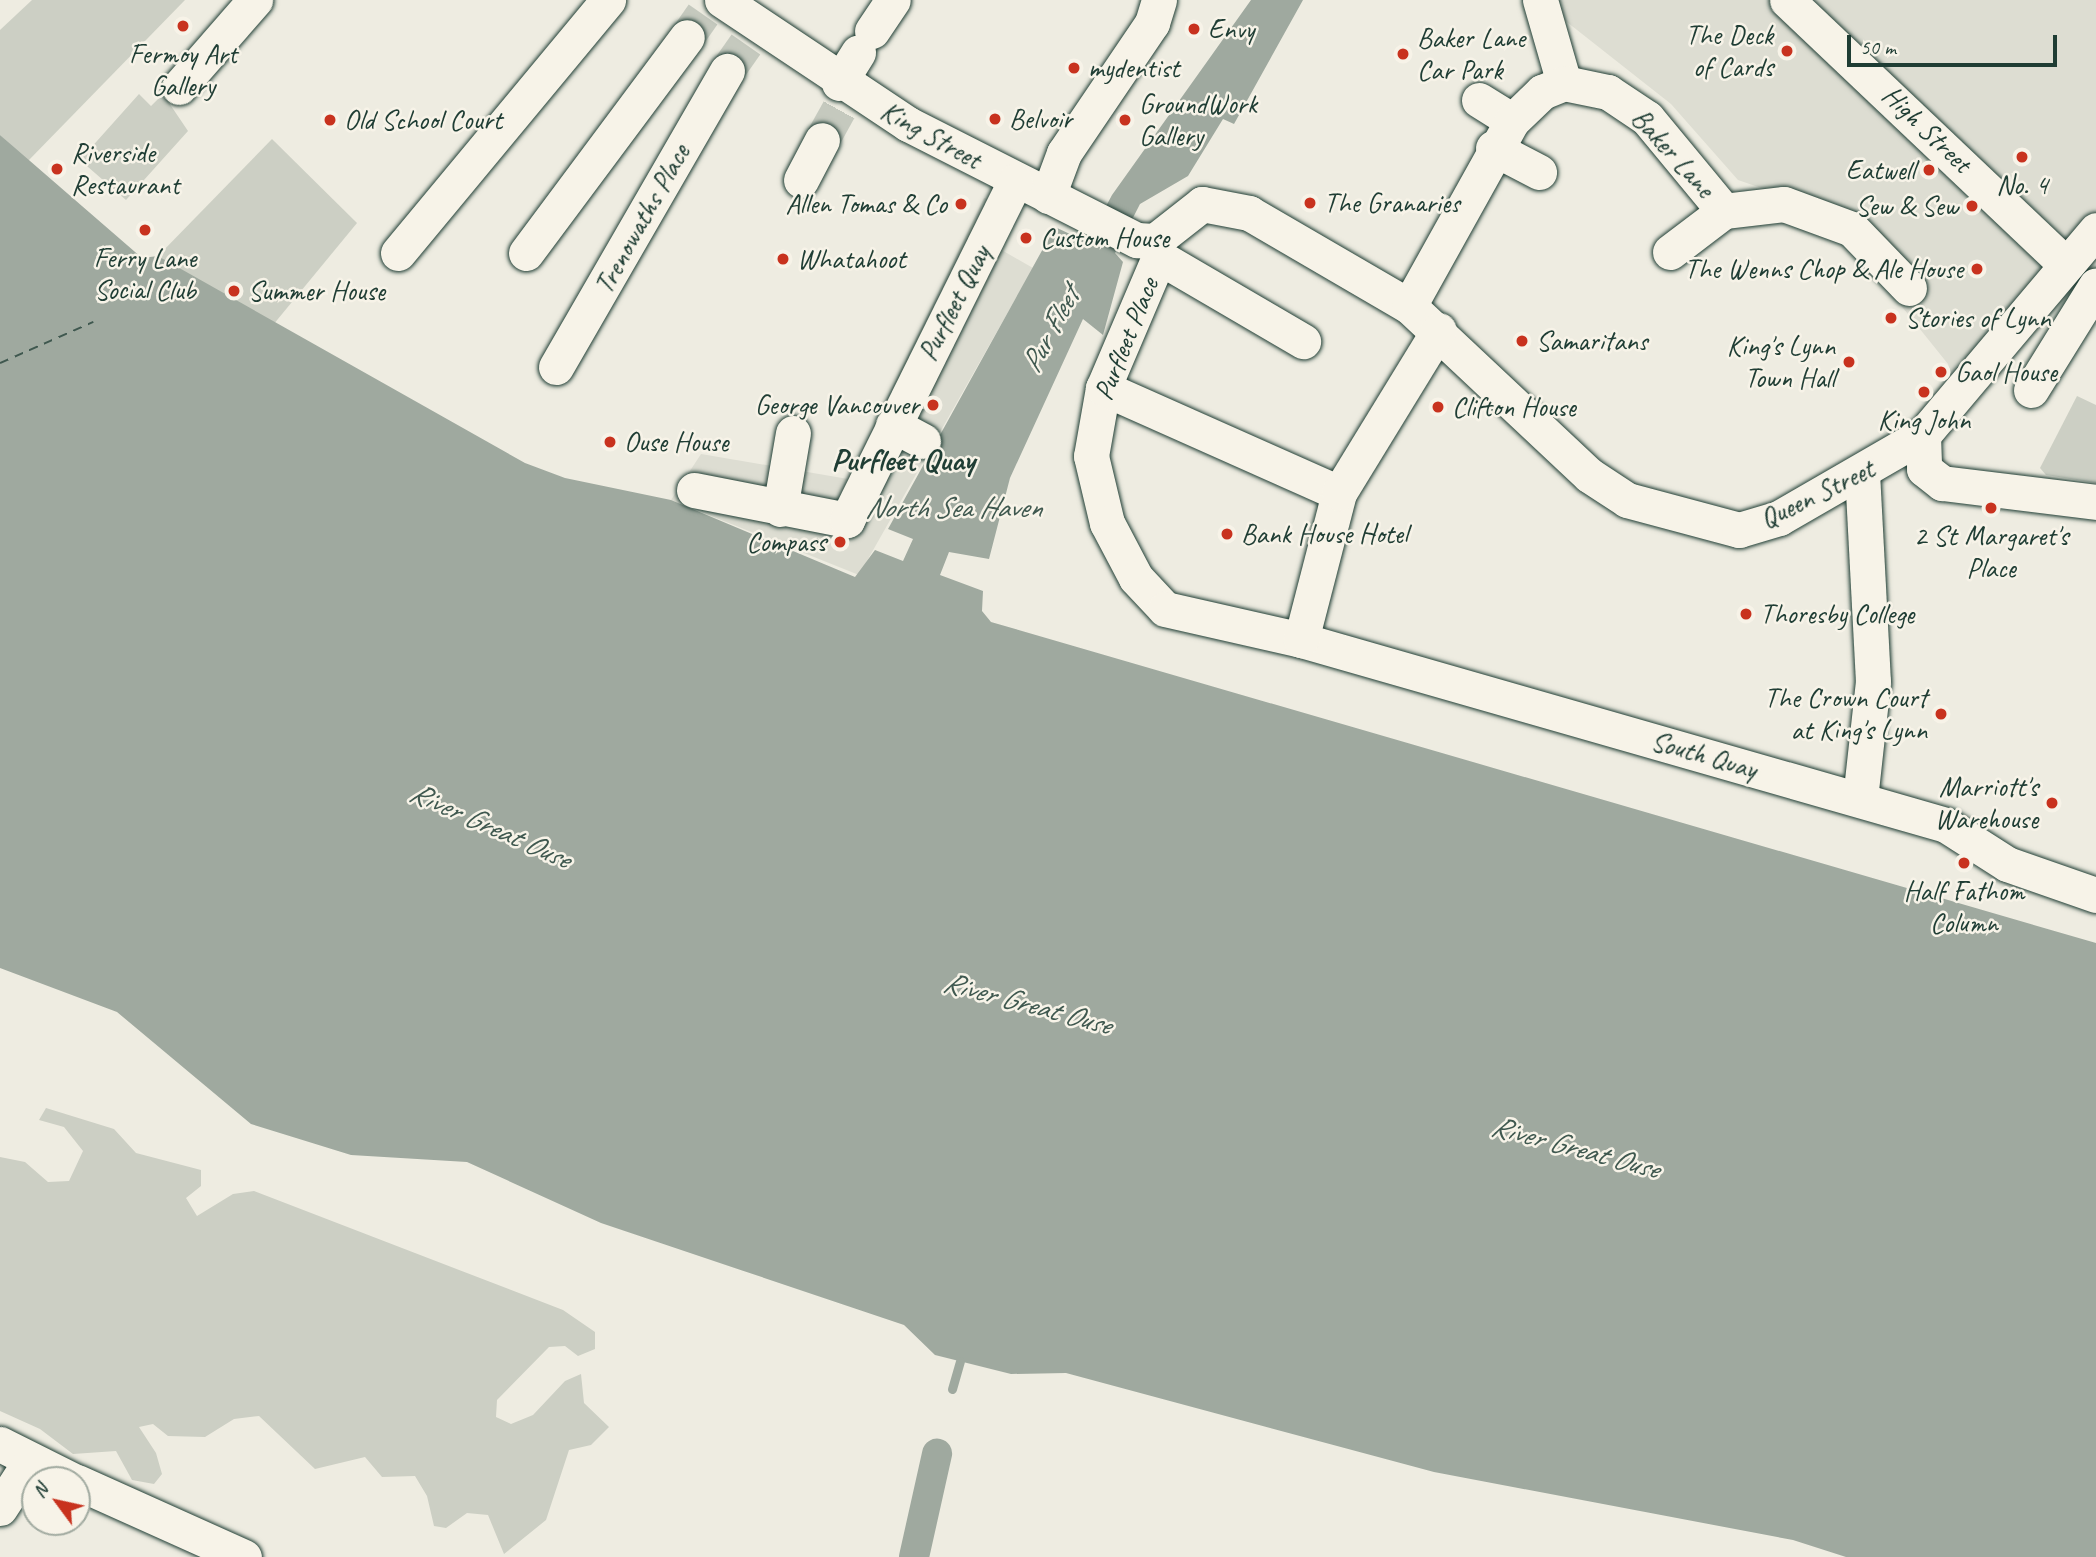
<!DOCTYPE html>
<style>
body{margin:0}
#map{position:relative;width:2096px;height:1557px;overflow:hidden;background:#eeece1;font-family:Caveat,sans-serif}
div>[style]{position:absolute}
.built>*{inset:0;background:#ddddd2}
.green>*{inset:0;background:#cccfc4}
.water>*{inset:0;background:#9fa99f}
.stream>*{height:9px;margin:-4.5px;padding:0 4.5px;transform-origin:4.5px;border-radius:4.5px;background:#9fa99f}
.canal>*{height:30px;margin:-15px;padding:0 15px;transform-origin:15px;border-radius:15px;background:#9fa99f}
.ferry>*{height:2px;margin-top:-1px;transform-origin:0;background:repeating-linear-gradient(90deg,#3f584f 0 9px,transparent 0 16px)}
.minor-tunnel>*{height:35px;margin-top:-17.5px;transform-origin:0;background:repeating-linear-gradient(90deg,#c5c9be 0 35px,transparent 0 53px)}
.roads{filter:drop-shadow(0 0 2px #1f3d34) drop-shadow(0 0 2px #1f3d34)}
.minor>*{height:35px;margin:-17.5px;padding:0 17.5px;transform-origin:17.5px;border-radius:17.5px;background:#f7f3e8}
.dots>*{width:19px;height:19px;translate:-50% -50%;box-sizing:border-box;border:4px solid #f7f3e8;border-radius:50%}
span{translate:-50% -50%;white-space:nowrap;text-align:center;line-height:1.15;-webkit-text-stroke:5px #f7f3e8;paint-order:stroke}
.poi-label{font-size:28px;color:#1f3d34}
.left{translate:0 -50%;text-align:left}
.right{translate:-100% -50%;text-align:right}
.street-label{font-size:28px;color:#1f3d34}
.water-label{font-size:30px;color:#3f584f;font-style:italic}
.quarter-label{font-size:32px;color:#1f3d34;font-weight:700}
.north{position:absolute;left:21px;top:1466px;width:70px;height:70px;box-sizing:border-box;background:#f7f3e8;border:2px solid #a1aaa0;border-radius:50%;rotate:303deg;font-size:19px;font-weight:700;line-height:28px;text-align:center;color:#1f3d34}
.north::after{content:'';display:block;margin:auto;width:24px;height:32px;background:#c8321e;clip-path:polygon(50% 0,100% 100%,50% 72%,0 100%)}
.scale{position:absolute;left:1847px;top:35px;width:210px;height:32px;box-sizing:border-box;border:4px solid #1f3d34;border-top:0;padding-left:9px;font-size:21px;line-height:24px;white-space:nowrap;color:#1f3d34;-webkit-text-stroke:5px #f7f3e8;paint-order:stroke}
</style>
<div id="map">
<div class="built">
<i style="clip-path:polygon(1539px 0,2096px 0,2096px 226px,1952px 378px,1948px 364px,1899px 303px,1921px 288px,1849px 218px,1738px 180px,1671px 104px)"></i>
<i style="clip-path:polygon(984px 198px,1019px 208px,998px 248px,1033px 268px,859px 575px,671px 500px,701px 454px,848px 479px)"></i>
</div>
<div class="green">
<i style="clip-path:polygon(32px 0,185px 0,28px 161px,0 135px,0 30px)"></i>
<i style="clip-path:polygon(139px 94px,151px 106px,163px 94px,188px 131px,126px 200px,80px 160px)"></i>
<i style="clip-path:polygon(272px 139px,357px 223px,273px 325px,158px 256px)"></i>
<i style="clip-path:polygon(2077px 396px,2096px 405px,2096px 483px,2046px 475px,2040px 468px)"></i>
<i style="clip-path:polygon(46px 1108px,114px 1129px,136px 1153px,201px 1170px,201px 1186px,186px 1198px,197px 1216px,233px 1194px,254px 1191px,563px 1310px,595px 1332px,595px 1349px,578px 1356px,565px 1346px,549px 1347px,497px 1400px,496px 1417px,511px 1424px,533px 1415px,565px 1381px,581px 1374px,584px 1403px,609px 1427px,591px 1445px,569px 1450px,546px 1520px,504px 1554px,488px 1515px,467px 1513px,446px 1528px,434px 1526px,427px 1496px,415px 1476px,382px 1477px,365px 1457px,315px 1469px,259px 1416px,234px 1419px,205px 1437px,168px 1436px,153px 1424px,139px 1427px,156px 1453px,162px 1474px,154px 1484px,132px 1480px,116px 1451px,73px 1454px,40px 1429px,0 1411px,0 1157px,25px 1162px,48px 1182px,69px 1181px,83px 1151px,64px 1127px,39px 1120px)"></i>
</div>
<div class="water">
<i style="clip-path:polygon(1251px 0,1303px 0,1234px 124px,1223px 119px,1188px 176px,1140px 204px,1115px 253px,1123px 262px,1103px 335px,1083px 319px,1010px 478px,989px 559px,949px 552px,940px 575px,983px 591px,982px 611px,991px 622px,2096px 943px,2096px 1557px,1846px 1557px,1793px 1540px,1434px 1472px,1066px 1373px,1011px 1374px,935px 1355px,904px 1325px,601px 1223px,467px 1162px,351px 1155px,251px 1124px,117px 1012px,0 968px,0 135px,142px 258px,158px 256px,525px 463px,565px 478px,671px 500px,855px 577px,875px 550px,903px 561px,913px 539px,888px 529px,1055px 227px,1087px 242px,1112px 195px)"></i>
</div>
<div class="stream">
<i style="left:952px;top:1389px;width:29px;rotate:-74deg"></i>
</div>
<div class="canal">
<i style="left:914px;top:1557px;width:106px;rotate:-77.4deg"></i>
</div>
<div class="ferry">
<i style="left:0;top:363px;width:102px;rotate:-23.8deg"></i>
</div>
<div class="minor-tunnel">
<i style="left:687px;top:37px;width:28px;rotate:-55deg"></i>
<i style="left:727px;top:71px;width:33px;rotate:-55deg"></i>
<i style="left:822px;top:140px;width:37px;rotate:-61deg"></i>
</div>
<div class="roads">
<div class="minor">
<i style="left:722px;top:0;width:224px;rotate:33.7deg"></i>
<i style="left:908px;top:124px;width:257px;rotate:26.9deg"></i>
<i style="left:1137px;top:240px;width:18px;rotate:3deg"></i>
<i style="left:1540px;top:0;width:86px;rotate:73.9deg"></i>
<i style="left:1787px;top:0;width:381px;rotate:43.5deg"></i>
<i style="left:872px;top:31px;width:37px;rotate:-56deg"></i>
<i style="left:839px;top:83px;width:36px;rotate:-58deg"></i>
<i style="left:179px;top:87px;width:116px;rotate:-48.9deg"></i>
<i style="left:1479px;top:100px;width:39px;rotate:32deg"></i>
<i style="left:1493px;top:148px;width:52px;rotate:27.6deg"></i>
<i style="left:801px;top:180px;width:45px;rotate:-62.3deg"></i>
<i style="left:1048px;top:196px;width:46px;rotate:-69.6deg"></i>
<i style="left:1064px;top:153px;width:157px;rotate:-55.9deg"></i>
<i style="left:1152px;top:23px;width:24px;rotate:-73deg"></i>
<i style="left:1155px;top:241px;width:16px;rotate:76deg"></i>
<i style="left:1159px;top:257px;width:142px;rotate:113.1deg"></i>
<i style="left:1103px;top:388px;width:69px;rotate:100deg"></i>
<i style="left:1091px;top:456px;width:69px;rotate:76.6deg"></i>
<i style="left:1107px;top:523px;width:62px;rotate:62.2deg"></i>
<i style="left:1136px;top:578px;width:42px;rotate:46.9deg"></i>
<i style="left:1165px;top:609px;width:139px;rotate:12.8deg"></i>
<i style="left:1301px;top:640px;width:671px;rotate:16deg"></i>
<i style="left:1946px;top:825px;width:72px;rotate:32.6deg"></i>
<i style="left:2007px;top:864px;width:94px;rotate:19.2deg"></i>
<i style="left:1155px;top:241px;width:60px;rotate:-38.2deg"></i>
<i style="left:1202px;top:204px;width:48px;rotate:10.8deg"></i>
<i style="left:1249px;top:213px;width:185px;rotate:30.2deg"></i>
<i style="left:1409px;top:306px;width:247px;rotate:43.2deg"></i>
<i style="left:1589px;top:475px;width:45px;rotate:33.3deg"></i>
<i style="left:1627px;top:500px;width:116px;rotate:15deg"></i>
<i style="left:1739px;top:530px;width:42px;rotate:-16.7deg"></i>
<i style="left:1779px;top:518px;width:166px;rotate:-30deg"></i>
<i style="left:1923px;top:435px;width:268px;rotate:-49.8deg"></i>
<i style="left:1670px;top:252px;width:68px;rotate:-37.2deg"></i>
<i style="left:1724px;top:211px;width:60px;rotate:-6.7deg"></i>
<i style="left:1784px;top:204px;width:72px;rotate:20.2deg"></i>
<i style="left:1852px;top:229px;width:82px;rotate:46deg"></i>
<i style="left:398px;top:253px;width:329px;rotate:-50.3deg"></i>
<i style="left:526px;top:253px;width:269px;rotate:-53.3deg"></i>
<i style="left:1159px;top:257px;width:167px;rotate:30.3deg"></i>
<i style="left:1409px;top:306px;width:212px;rotate:-60.9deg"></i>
<i style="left:1512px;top:121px;width:42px;rotate:-44deg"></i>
<i style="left:1542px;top:92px;width:24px;rotate:-22deg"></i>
<i style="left:1564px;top:83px;width:45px;rotate:11.6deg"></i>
<i style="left:1608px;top:92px;width:47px;rotate:33.7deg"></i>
<i style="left:1647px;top:118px;width:121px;rotate:50.4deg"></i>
<i style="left:556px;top:367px;width:342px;rotate:-60deg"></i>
<i style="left:1103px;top:388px;width:258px;rotate:24deg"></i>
<i style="left:2031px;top:390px;width:123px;rotate:-58.2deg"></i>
<i style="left:893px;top:425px;width:34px;rotate:28deg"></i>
<i style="left:1923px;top:435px;width:34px;rotate:88deg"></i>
<i style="left:1924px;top:469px;width:23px;rotate:38deg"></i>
<i style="left:1942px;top:483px;width:155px;rotate:7deg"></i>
<i style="left:694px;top:490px;width:156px;rotate:11.1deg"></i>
<i style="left:847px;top:520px;width:378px;rotate:-63.6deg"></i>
<i style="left:780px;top:509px;width:77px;rotate:-80.3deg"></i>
<i style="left:1301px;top:640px;width:152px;rotate:-75.5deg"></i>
<i style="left:1339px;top:493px;width:191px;rotate:-58.5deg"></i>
<i style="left:1860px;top:799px;width:118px;rotate:-83.7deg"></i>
<i style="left:1873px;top:682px;width:209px;rotate:-93deg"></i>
<i style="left:0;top:1444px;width:80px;rotate:26.6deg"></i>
<i style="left:77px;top:1482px;width:183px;rotate:24.2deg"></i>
<i style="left:0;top:1508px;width:57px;rotate:-57.1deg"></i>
</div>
</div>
<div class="dots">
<i style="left:183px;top:26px;background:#c8321e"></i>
<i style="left:1194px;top:29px;background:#c8321e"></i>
<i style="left:1787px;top:51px;background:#c8321e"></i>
<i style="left:1403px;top:54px;background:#c8321e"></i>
<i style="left:1074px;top:68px;background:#c8321e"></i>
<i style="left:995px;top:119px;background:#c8321e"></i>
<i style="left:330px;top:120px;background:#c8321e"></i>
<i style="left:1125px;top:120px;background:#c8321e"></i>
<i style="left:2022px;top:157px;background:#c8321e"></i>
<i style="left:57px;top:169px;background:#c8321e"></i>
<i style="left:1929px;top:170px;background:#c8321e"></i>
<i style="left:1310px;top:203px;background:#c8321e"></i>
<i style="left:961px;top:204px;background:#c8321e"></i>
<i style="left:1972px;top:206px;background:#c8321e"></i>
<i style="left:145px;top:230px;background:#c8321e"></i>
<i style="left:1026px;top:238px;background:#c8321e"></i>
<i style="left:783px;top:259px;background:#c8321e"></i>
<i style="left:1977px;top:269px;background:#c8321e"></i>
<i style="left:234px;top:291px;background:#c8321e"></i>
<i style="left:1891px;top:318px;background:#c8321e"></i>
<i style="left:1522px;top:341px;background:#c8321e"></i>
<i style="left:1849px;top:362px;background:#c8321e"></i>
<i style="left:1941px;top:372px;background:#c8321e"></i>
<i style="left:1924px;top:392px;background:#c8321e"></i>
<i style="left:933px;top:405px;background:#c8321e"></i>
<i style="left:1438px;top:407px;background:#c8321e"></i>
<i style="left:610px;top:442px;background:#c8321e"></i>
<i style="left:1991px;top:508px;background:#c8321e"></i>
<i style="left:1227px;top:534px;background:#c8321e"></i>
<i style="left:840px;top:542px;background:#c8321e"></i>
<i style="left:1746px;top:614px;background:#c8321e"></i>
<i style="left:1941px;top:714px;background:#c8321e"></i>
<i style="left:2052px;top:803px;background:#c8321e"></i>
<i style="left:1964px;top:863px;background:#c8321e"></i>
</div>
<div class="poi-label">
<span class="left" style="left:1208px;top:29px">Envy</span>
<span class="right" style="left:1773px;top:51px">The Deck<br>of Cards</span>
<span class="left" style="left:1417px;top:54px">Baker Lane<br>Car Park</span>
<span style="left:183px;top:70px">Fermoy Art<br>Gallery</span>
<span class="left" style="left:1088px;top:68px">mydentist</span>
<span class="left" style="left:1139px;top:120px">GroundWork<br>Gallery</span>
<span class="left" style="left:1009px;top:119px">Belvoir</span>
<span class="left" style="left:344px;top:120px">Old School Court</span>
<span class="left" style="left:71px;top:169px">Riverside<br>Restaurant</span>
<span class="right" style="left:1915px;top:170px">Eatwell</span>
<span style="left:2022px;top:185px">No. 4</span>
<span class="left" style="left:1324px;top:203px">The Granaries</span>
<span class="right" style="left:947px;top:204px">Allen Tomas &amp; Co</span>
<span class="right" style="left:1958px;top:206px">Sew &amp; Sew</span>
<span class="left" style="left:1040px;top:238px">Custom House</span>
<span style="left:145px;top:274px">Ferry Lane<br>Social Club</span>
<span class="left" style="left:797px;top:259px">Whatahoot</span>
<span class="right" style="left:1963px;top:269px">The Wenns Chop &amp; Ale House</span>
<span class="left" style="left:248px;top:291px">Summer House</span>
<span class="left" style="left:1905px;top:318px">Stories of Lynn</span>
<span class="left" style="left:1536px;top:341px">Samaritans</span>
<span class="right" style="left:1835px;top:362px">King's Lynn<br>Town Hall</span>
<span class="left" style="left:1955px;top:372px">Gaol House</span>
<span class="right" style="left:919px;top:405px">George Vancouver</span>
<span class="left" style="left:1452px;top:407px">Clifton House</span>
<span style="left:1924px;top:420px">King John</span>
<span class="left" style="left:624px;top:442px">Ouse House</span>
<span class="left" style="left:1241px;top:534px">Bank House Hotel</span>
<span style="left:1991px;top:552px">2 St Margaret's<br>Place</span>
<span class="right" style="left:826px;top:542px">Compass</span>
<span class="left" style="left:1760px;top:614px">Thoresby College</span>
<span class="right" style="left:1927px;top:714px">The Crown Court<br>at King's Lynn</span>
<span class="right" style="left:2038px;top:803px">Marriott's<br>Warehouse</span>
<span style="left:1964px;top:907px">Half Fathom<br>Column</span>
</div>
<div class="street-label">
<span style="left:1927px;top:129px;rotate:44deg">High Street</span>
<span style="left:931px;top:135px;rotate:29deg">King Street</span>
<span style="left:1673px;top:153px;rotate:48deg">Baker Lane</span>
<span style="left:642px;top:219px;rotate:-61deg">Trenowaths Place</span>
<span style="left:954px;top:303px;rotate:-63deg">Purfleet Quay</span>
<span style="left:1126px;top:339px;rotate:-68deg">Purfleet Place</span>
<span style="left:1817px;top:494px;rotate:-26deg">Queen Street</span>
<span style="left:1704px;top:755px;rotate:16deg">South Quay</span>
</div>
<div class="water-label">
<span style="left:1050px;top:330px;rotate:-62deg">Pur Fleet</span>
<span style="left:953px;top:507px">North Sea Haven</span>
<span style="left:490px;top:825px;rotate:24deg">River Great Ouse</span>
<span style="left:1027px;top:1003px;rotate:15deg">River Great Ouse</span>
<span style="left:1575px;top:1147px;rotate:15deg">River Great Ouse</span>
</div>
<div class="quarter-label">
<span style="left:903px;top:460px">Purfleet Quay</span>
</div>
<div class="north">N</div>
<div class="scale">50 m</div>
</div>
